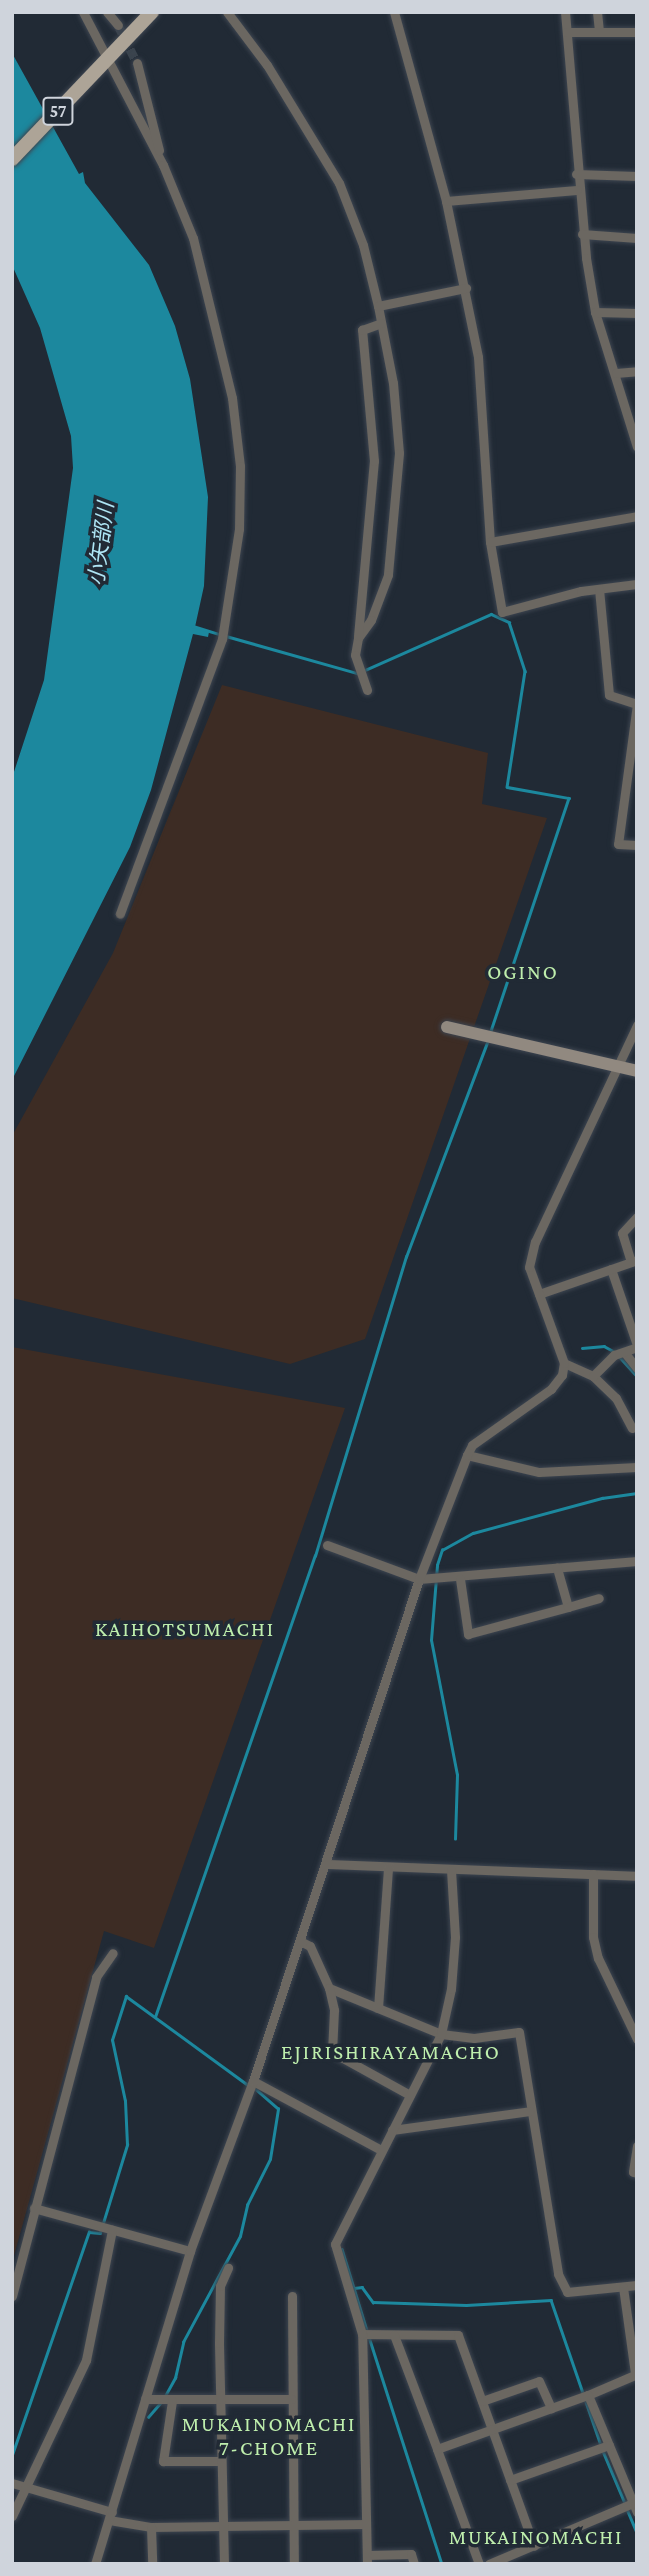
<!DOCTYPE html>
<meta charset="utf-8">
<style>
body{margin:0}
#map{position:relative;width:649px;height:2576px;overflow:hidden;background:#212a35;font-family:"Crimson Pro","Noto Sans JP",serif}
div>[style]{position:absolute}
.industrial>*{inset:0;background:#3d2c24}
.water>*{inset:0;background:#1c889e}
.stream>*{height:2.5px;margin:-1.25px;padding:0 1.25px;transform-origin:1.25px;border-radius:1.25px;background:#1c889e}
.street-tunnel>*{height:9px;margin-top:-4.5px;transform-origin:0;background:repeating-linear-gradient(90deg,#3b444e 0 9px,transparent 0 13.5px)}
.roads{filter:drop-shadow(0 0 2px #3d4550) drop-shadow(0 0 2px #3d4550)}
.street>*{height:9px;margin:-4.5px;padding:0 4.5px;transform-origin:4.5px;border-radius:4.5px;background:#6b6761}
.secondary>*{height:12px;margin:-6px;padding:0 6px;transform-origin:6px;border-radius:6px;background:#918980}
.primary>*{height:14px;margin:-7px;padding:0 7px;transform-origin:7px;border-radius:7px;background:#ada497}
span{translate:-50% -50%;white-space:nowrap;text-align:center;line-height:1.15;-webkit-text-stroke:7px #212a35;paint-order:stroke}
.shield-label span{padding:2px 5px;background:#212a35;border:2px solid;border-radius:5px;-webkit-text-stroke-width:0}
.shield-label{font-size:18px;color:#cfd4dc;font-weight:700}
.water-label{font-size:21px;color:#afe6f5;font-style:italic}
.neighbourhood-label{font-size:21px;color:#bfefad;letter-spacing:2px}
.frame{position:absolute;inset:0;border:14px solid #cfd4dc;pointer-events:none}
</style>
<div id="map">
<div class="industrial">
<i style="clip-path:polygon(222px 685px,488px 753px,482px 804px,547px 818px,365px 1339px,290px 1364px,12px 1298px,12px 1136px,113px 953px)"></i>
<i style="clip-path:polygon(12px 1347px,345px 1408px,154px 1948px,104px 1931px,12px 2263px)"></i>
</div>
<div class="water">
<i style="clip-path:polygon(12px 53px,79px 174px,83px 172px,85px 183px,149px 265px,175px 326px,190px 379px,208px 497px,204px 586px,195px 627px,209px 632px,208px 637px,193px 634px,151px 790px,130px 847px,12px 1080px,12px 778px,44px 680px,73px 468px,71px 436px,40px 328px,12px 265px)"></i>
</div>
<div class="stream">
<i style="left:193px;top:626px;width:28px;rotate:17deg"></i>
<i style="left:226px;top:636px;width:136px;rotate:15.8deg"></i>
<i style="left:363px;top:671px;width:140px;rotate:-24deg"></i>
<i style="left:491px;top:614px;width:20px;rotate:24deg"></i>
<i style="left:509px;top:622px;width:52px;rotate:71.9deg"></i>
<i style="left:525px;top:671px;width:117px;rotate:98.8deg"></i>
<i style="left:507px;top:787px;width:63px;rotate:10.1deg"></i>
<i style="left:569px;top:798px;width:249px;rotate:108.5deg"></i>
<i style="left:582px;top:1348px;width:22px;rotate:-5deg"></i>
<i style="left:604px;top:1346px;width:10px;rotate:29deg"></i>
<i style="left:618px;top:1355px;width:28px;rotate:48deg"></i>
<i style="left:455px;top:1839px;width:64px;rotate:-88.2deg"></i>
<i style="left:457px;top:1775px;width:137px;rotate:-100.9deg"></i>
<i style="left:431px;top:1640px;width:75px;rotate:-85.4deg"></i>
<i style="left:437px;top:1565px;width:16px;rotate:-72deg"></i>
<i style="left:442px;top:1550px;width:35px;rotate:-29deg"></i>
<i style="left:473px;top:1533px;width:134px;rotate:-15.2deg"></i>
<i style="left:602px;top:1498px;width:35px;rotate:-8deg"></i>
<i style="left:155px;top:2017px;width:488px;rotate:-70.9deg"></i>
<i style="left:315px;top:1556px;width:313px;rotate:-73.1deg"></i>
<i style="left:406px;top:1257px;width:232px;rotate:-69.3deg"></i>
<i style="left:103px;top:2223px;width:82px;rotate:-72.9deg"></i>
<i style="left:127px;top:2145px;width:44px;rotate:-92.6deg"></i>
<i style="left:125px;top:2101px;width:62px;rotate:-102deg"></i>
<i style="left:112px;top:2040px;width:46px;rotate:-72.3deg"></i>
<i style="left:126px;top:1996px;width:151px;rotate:36.1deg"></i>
<i style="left:342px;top:2249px;width:86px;rotate:73deg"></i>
<i style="left:354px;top:2288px;width:8px;rotate:-7deg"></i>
<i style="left:362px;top:2287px;width:19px;rotate:54deg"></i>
<i style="left:373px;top:2302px;width:93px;rotate:1.8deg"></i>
<i style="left:466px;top:2305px;width:85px;rotate:-3.4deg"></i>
<i style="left:551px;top:2300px;width:153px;rotate:71deg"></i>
<i style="left:369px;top:2337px;width:238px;rotate:72.2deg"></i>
<i style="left:165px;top:2396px;width:21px;rotate:-61deg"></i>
<i style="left:175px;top:2378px;width:37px;rotate:-77deg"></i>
<i style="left:183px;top:2342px;width:120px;rotate:-61.7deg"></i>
<i style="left:240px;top:2236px;width:32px;rotate:-77deg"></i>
<i style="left:247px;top:2205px;width:51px;rotate:-63.4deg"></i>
<i style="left:270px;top:2159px;width:51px;rotate:-80.9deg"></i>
<i style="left:278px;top:2109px;width:32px;rotate:-139deg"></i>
<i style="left:148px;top:2417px;width:21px;rotate:-49deg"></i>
<i style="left:603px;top:2451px;width:56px;rotate:67.1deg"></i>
<i style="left:12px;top:2455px;width:236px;rotate:-71deg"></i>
<i style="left:89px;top:2232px;width:11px;rotate:5deg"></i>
<i style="left:100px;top:2233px;width:4px;rotate:-76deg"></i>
<i style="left:627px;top:2509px;width:25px;rotate:67deg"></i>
</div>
<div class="street-tunnel">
<i style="left:118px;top:25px;width:42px;rotate:63.4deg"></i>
</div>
<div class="roads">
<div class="street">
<i style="left:83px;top:12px;width:173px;rotate:62.4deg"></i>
<i style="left:163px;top:165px;width:79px;rotate:67.7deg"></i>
<i style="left:193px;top:238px;width:165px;rotate:76.3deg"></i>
<i style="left:232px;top:398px;width:68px;rotate:83.3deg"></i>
<i style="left:240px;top:466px;width:63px;rotate:90.9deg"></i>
<i style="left:239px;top:529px;width:111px;rotate:98.8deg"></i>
<i style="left:222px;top:639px;width:293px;rotate:110.4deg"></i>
<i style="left:107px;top:12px;width:17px;rotate:50deg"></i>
<i style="left:227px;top:12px;width:66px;rotate:53deg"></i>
<i style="left:267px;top:65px;width:138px;rotate:58.6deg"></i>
<i style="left:339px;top:183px;width:66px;rotate:68.8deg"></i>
<i style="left:363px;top:245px;width:63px;rotate:76.2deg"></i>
<i style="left:378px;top:306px;width:78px;rotate:79deg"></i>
<i style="left:393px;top:383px;width:70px;rotate:85.1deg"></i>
<i style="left:399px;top:453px;width:122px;rotate:95.2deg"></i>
<i style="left:388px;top:575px;width:48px;rotate:110.7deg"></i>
<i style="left:371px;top:620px;width:22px;rotate:126deg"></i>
<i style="left:358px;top:638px;width:17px;rotate:100deg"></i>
<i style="left:355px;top:655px;width:37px;rotate:71deg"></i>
<i style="left:394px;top:12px;width:196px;rotate:74.6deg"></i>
<i style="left:446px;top:201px;width:159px;rotate:78.4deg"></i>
<i style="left:478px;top:357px;width:185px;rotate:86.3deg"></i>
<i style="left:490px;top:542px;width:71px;rotate:80.3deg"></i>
<i style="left:502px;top:612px;width:82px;rotate:-14.9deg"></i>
<i style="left:581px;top:591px;width:56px;rotate:-7.1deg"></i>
<i style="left:565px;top:12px;width:247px;rotate:85.1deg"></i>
<i style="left:586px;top:258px;width:55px;rotate:80.5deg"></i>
<i style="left:595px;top:312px;width:141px;rotate:72.7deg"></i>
<i style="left:597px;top:12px;width:20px;rotate:84deg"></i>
<i style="left:567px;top:32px;width:70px"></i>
<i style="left:137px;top:63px;width:90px;rotate:75.8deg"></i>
<i style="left:576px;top:174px;width:61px;rotate:1.9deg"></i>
<i style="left:446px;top:201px;width:131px;rotate:-4.8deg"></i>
<i style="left:582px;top:234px;width:55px;rotate:4.2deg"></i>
<i style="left:378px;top:306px;width:90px;rotate:-11.6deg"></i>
<i style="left:595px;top:312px;width:42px;rotate:1.4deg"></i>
<i style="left:616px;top:373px;width:21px;rotate:-5deg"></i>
<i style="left:490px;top:542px;width:149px;rotate:-10deg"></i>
<i style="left:599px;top:589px;width:106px;rotate:84.6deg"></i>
<i style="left:609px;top:695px;width:28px;rotate:18deg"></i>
<i style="left:358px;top:636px;width:176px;rotate:-84.8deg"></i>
<i style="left:374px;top:461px;width:132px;rotate:-95.2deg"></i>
<i style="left:362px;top:330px;width:20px;rotate:-20deg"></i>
<i style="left:637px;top:704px;width:141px;rotate:97.7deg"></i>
<i style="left:618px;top:844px;width:19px;rotate:3deg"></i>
<i style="left:631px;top:1262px;width:30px;rotate:-107deg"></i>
<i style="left:622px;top:1233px;width:22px;rotate:-47deg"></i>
<i style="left:611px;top:1269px;width:80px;rotate:71.1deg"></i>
<i style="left:539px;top:1294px;width:104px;rotate:-19.1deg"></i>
<i style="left:624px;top:1352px;width:21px;rotate:51deg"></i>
<i style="left:564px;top:1363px;width:32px;rotate:24deg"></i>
<i style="left:593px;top:1376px;width:32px;rotate:44deg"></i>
<i style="left:616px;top:1398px;width:34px;rotate:62deg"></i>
<i style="left:593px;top:1376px;width:30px;rotate:-45deg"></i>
<i style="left:614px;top:1355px;width:24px;rotate:-19deg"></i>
<i style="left:467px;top:1455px;width:74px;rotate:13.3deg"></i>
<i style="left:539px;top:1472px;width:98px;rotate:-2.9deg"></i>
<i style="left:327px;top:1545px;width:98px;rotate:20.3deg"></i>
<i style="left:419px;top:1579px;width:219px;rotate:-4.7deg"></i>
<i style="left:460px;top:1579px;width:56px;rotate:81.7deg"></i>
<i style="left:468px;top:1634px;width:104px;rotate:-15.1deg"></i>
<i style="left:568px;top:1607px;width:41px;rotate:-105.8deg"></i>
<i style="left:568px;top:1607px;width:32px;rotate:-16deg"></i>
<i style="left:326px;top:1864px;width:311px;rotate:2.2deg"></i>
<i style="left:593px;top:1874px;width:63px;rotate:90deg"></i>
<i style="left:593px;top:1937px;width:22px;rotate:77deg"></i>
<i style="left:598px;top:1958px;width:90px;rotate:64.3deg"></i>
<i style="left:300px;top:1941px;width:11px;rotate:27deg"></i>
<i style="left:310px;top:1946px;width:46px;rotate:65.7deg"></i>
<i style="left:329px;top:1988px;width:121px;rotate:22.3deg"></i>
<i style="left:441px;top:2034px;width:33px;rotate:7deg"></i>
<i style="left:474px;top:2038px;width:45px;rotate:-7.6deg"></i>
<i style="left:519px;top:2032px;width:245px;rotate:80.8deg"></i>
<i style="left:558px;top:2274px;width:20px;rotate:63deg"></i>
<i style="left:567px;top:2292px;width:70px;rotate:-5.7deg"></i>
<i style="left:329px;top:1988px;width:23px;rotate:77deg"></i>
<i style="left:334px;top:2010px;width:42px;rotate:92.7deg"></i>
<i style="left:332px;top:2052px;width:89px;rotate:28.9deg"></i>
<i style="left:378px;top:2008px;width:141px;rotate:-85.9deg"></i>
<i style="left:253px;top:2081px;width:145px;rotate:28.3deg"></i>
<i style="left:392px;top:2130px;width:139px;rotate:-7.8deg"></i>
<i style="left:637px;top:2146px;width:26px;rotate:99deg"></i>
<i style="left:633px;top:2172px;width:4px;rotate:14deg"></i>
<i style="left:34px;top:2208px;width:162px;rotate:15.4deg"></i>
<i style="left:623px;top:2287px;width:88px;rotate:82.1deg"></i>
<i style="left:12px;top:2296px;width:330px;rotate:-75.2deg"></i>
<i style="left:96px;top:1977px;width:29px;rotate:-55deg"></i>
<i style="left:292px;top:2296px;width:268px;rotate:89.6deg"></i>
<i style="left:362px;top:2334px;width:96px;rotate:0.6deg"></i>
<i style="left:458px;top:2335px;width:224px;rotate:70.2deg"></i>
<i style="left:394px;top:2335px;width:122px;rotate:69.3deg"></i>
<i style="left:637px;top:2374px;width:53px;rotate:156.8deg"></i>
<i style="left:588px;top:2395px;width:127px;rotate:67.3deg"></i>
<i style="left:145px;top:2399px;width:146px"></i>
<i style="left:172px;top:2401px;width:61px;rotate:98.5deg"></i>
<i style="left:163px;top:2461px;width:58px"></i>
<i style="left:482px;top:2401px;width:60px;rotate:-19.3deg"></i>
<i style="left:539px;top:2381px;width:30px;rotate:66deg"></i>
<i style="left:510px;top:2480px;width:105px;rotate:-19.5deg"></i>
<i style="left:12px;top:2483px;width:104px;rotate:16.2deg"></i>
<i style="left:12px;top:2516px;width:173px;rotate:-64.6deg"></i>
<i style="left:86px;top:2360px;width:133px;rotate:-78.7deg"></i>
<i style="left:109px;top:2520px;width:43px;rotate:9.5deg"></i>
<i style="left:151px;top:2527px;width:215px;rotate:-0.8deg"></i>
<i style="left:151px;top:2527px;width:37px;rotate:88deg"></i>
<i style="left:367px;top:2555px;width:44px;rotate:-1.3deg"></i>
<i style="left:411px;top:2554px;width:10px;rotate:73deg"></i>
<i style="left:95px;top:2564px;width:327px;rotate:-73.1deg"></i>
<i style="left:190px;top:2251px;width:181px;rotate:-69.7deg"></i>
<i style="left:253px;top:2081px;width:529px;rotate:-71.7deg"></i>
<i style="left:419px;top:1579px;width:133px;rotate:-68.8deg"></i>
<i style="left:467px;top:1455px;width:11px;rotate:-63deg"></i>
<i style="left:472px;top:1445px;width:97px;rotate:-35.3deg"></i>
<i style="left:551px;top:1389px;width:18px;rotate:-52deg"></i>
<i style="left:562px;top:1375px;width:12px;rotate:-81deg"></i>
<i style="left:564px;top:1363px;width:102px;rotate:-110deg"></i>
<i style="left:529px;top:1267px;width:26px;rotate:-77deg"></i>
<i style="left:535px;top:1242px;width:240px;rotate:-64.8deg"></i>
<i style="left:224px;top:2564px;width:221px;rotate:-91.3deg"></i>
<i style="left:219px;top:2343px;width:57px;rotate:-89deg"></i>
<i style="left:220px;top:2286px;width:20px;rotate:-66deg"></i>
<i style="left:367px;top:2564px;width:230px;rotate:-91.2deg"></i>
<i style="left:362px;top:2334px;width:94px;rotate:-106.7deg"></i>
<i style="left:335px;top:2244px;width:235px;rotate:-63.2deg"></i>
<i style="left:441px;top:2034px;width:46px;rotate:-77.5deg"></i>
<i style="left:451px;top:1989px;width:52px;rotate:-85.6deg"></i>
<i style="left:455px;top:1937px;width:67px;rotate:-93.4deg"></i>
<i style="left:479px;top:2564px;width:122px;rotate:-110.1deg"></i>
<i style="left:437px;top:2449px;width:160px;rotate:-19.7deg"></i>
<i style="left:489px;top:2564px;width:156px;rotate:-23deg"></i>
</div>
<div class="secondary">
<i style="left:447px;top:1027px;width:195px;rotate:13deg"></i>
</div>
<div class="primary">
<i style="left:12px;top:159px;width:203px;rotate:-46.4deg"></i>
</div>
</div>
<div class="shield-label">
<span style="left:58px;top:111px">57</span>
</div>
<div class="water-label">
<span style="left:101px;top:544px;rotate:-83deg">小矢部川</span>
</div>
<div class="neighbourhood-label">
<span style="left:523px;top:972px">OGINO</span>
<span style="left:185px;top:1629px">KAIHOTSUMACHI</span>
<span style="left:391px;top:2052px">EJIRISHIRAYAMACHO</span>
<span style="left:269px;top:2436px">MUKAINOMACHI<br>7-CHOME</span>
<span style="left:536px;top:2537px">MUKAINOMACHI</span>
</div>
<div class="frame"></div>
</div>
